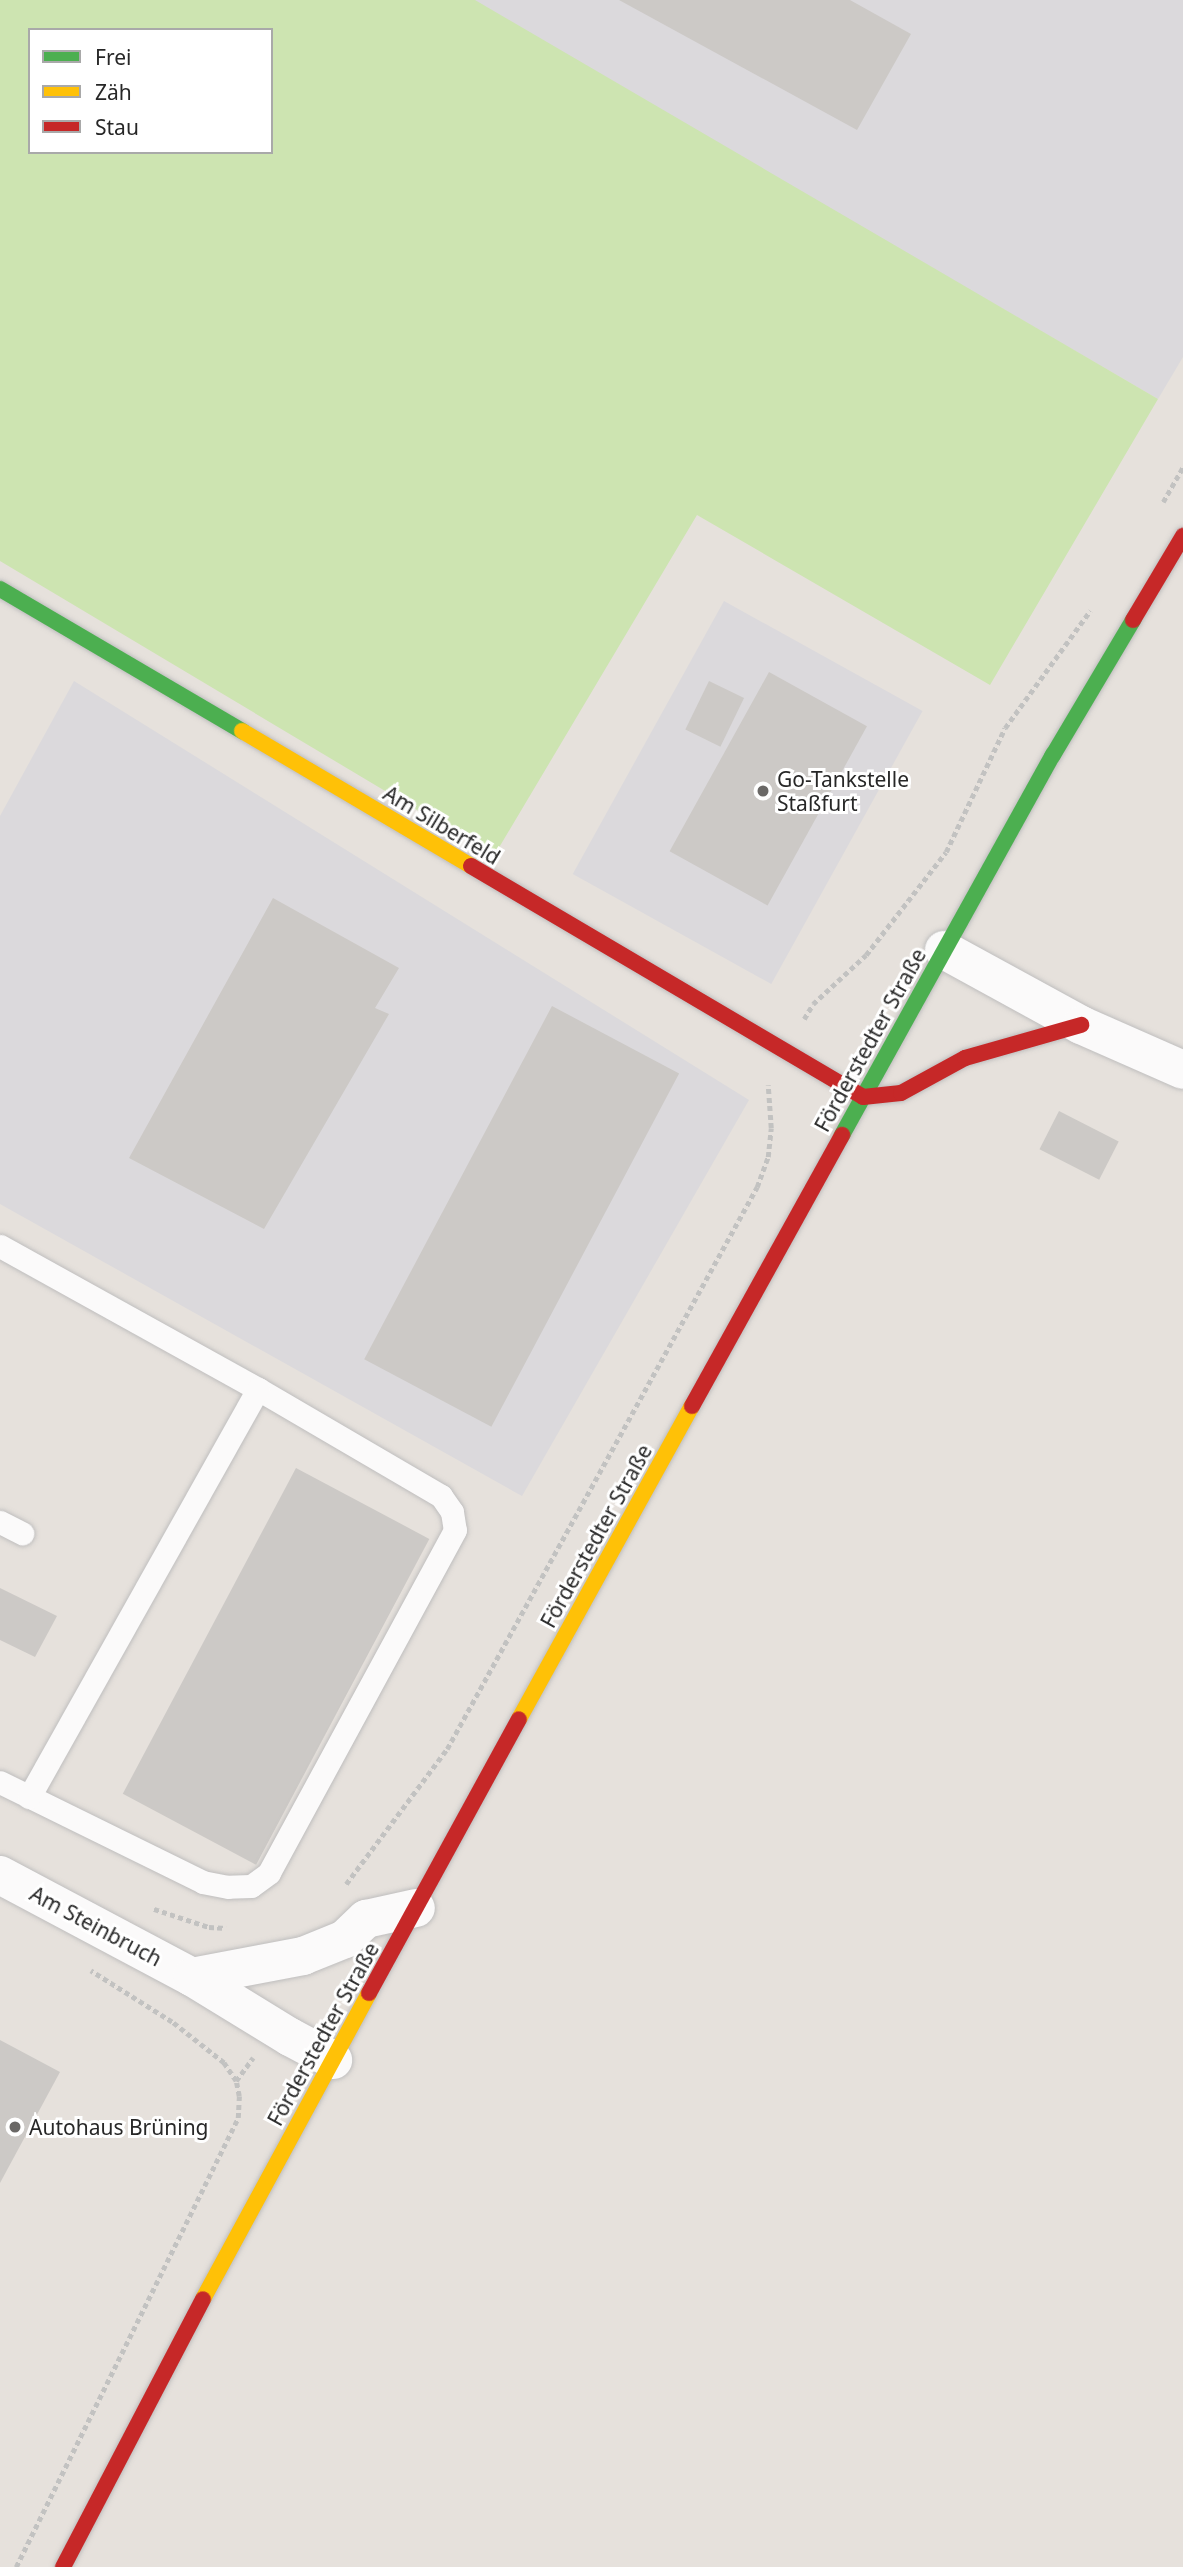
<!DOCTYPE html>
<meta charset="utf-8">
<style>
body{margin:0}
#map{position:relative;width:1183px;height:2567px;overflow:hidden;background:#e6e1dc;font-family:"Noto Sans",sans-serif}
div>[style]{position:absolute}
.industrial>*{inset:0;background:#dbd9dc;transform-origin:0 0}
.green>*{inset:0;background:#cde4b1}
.building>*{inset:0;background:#ccc9c6;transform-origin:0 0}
.path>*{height:4.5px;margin-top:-2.25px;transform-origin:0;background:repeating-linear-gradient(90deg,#c2c2c1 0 5px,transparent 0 8.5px)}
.roads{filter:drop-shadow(0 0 2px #bfbebe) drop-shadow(0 0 2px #bfbebe)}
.lane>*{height:23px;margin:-11.5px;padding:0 11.5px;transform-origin:11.5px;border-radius:11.5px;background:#fbfafa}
.street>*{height:38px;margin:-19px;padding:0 19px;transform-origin:19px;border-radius:19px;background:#fbfafa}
.fast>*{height:16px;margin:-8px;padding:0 8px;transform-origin:8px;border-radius:8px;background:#4caf50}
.slow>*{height:16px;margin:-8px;padding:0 8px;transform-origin:8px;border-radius:8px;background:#ffc107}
.jam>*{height:16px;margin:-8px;padding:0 8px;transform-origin:8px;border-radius:8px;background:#c62828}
.dots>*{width:19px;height:19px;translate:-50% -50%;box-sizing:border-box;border:4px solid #fff;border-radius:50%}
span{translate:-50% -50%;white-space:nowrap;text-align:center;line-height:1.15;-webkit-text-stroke:6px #fff;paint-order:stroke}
.poi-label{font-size:21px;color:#272727}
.left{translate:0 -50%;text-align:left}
.street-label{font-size:21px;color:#272727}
.legend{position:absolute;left:28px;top:28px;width:245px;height:126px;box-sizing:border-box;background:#fff;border:2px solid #a9a9a9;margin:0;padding:9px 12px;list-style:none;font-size:21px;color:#272727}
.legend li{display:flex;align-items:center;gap:14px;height:35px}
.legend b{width:35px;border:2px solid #a9a9a9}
</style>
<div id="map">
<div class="industrial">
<i style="clip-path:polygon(471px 0,1183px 0,1183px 357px,1158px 399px)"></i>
<i style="left:724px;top:601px;width:227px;height:312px;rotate:29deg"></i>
<i style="clip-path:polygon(74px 681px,749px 1100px,522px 1496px,0 1204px,0 816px)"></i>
</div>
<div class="green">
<i style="clip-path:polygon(evenodd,0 0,475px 0,1158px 399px,990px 685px,697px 515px,494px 856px,0 561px,0 0,30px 30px,271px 30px,271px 152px,30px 152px,30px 30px)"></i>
</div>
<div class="building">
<i style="clip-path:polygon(619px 0,850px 0,911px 34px,857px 130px)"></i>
<i style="left:769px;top:672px;width:112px;height:205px;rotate:29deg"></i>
<i style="left:709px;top:681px;width:39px;height:54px;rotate:26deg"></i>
<i style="clip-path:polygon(273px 898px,399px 968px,375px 1008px,389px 1014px,264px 1229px,129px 1158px)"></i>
<i style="left:552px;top:1006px;width:144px;height:400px;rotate:28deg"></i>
<i style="left:1059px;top:1111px;width:67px;height:43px;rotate:27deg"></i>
<i style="left:296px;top:1468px;width:151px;height:369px;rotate:28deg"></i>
<i style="clip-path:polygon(0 1588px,57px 1616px,35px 1657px,0 1640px)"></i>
<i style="clip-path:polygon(0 2040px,60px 2072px,0 2183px)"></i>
</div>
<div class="path">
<i style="left:1163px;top:502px;width:40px;rotate:-60.3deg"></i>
<i style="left:804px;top:1019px;width:17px;rotate:-59deg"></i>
<i style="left:813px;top:1004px;width:72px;rotate:-42.8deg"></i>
<i style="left:866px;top:955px;width:130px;rotate:-52.2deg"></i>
<i style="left:946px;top:852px;width:137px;rotate:-64.6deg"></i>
<i style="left:1005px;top:728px;width:145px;rotate:-54deg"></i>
<i style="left:346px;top:1884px;width:169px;rotate:-53.2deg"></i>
<i style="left:447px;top:1749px;width:642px;rotate:-61.12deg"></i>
<i style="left:757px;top:1187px;width:32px;rotate:-70deg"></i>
<i style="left:768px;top:1157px;width:29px;rotate:-84deg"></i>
<i style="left:771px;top:1128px;width:43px;rotate:-94deg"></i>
<i style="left:154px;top:1909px;width:58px;rotate:18.1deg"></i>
<i style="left:209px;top:1927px;width:17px;rotate:3deg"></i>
<i style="left:236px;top:2081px;width:29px;rotate:-54deg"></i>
<i style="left:16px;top:2567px;width:501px;rotate:-63.69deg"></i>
<i style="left:238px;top:2118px;width:22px;rotate:-87deg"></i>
<i style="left:239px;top:2096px;width:15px;rotate:-101deg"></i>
<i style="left:236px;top:2081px;width:22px;rotate:-124deg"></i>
<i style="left:224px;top:2063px;width:66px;rotate:-141.7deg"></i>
<i style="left:172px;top:2022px;width:96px;rotate:-147.8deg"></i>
</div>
<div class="roads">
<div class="lane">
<i style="left:0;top:1246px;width:295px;rotate:29deg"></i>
<i style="left:258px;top:1389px;width:212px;rotate:30.3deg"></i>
<i style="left:441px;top:1496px;width:19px;rotate:55deg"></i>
<i style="left:452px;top:1512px;width:18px;rotate:81deg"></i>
<i style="left:455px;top:1530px;width:390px;rotate:118.5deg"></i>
<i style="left:269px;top:1873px;width:22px;rotate:144deg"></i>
<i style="left:251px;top:1886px;width:23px;rotate:178deg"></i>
<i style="left:228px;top:1887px;width:25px;rotate:-169deg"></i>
<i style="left:203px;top:1882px;width:226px;rotate:-153.8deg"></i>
<i style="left:0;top:1522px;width:25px;rotate:27deg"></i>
<i style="left:29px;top:1797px;width:468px;rotate:-60.7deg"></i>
</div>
<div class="street">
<i style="left:944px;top:950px;width:156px;rotate:28.7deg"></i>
<i style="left:1081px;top:1025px;width:111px;rotate:23.8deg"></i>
<i style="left:0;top:1875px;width:217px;rotate:28deg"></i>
<i style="left:192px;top:1977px;width:115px;rotate:31.5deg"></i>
<i style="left:290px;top:2037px;width:49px;rotate:28.1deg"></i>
<i style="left:192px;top:1977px;width:113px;rotate:-10.7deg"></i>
<i style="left:303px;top:1956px;width:45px;rotate:-22deg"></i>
<i style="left:345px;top:1939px;width:29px;rotate:-44deg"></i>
<i style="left:366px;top:1919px;width:51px;rotate:-12.4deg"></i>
</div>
<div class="fast">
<i style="left:0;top:589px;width:281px;rotate:30.4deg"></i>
<i style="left:842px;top:1135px;width:435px;rotate:-61deg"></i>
<i style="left:1053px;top:755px;width:157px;rotate:-59.3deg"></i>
</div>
<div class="slow">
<i style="left:242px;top:731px;width:266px;rotate:30.5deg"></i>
<i style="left:519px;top:1719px;width:358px;rotate:-61.1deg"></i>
<i style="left:203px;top:2299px;width:348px;rotate:-61.5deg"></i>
</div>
<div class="jam">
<i style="left:1133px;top:620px;width:98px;rotate:-59.2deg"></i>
<i style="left:471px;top:866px;width:455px;rotate:30.5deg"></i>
<i style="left:863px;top:1097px;width:38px;rotate:-6deg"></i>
<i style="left:901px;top:1093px;width:73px;rotate:-28.7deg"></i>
<i style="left:965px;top:1058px;width:121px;rotate:-15.9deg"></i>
<i style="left:692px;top:1406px;width:310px;rotate:-61deg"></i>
<i style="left:369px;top:1993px;width:312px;rotate:-61.3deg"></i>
<i style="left:63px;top:2567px;width:302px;rotate:-62.4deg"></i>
</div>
</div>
<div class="dots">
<i style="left:763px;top:791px;background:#6a6866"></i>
<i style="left:15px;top:2127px;background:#6a6866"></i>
</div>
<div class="poi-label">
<span class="left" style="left:777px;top:791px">Go-Tankstelle<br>Staßfurt</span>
<span class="left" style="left:29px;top:2127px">Autohaus Brüning</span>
</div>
<div class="street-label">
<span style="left:442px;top:825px;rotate:31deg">Am Silberfeld</span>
<span style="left:870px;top:1040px;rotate:-61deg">Förderstedter Straße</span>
<span style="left:596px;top:1536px;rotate:-61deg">Förderstedter Straße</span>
<span style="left:96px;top:1926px;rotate:28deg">Am Steinbruch</span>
<span style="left:323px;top:2034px;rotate:-61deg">Förderstedter Straße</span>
</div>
<ul class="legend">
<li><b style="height:9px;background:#4caf50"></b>Frei</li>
<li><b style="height:9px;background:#ffc107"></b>Zäh</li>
<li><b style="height:9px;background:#c62828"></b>Stau</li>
</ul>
</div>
